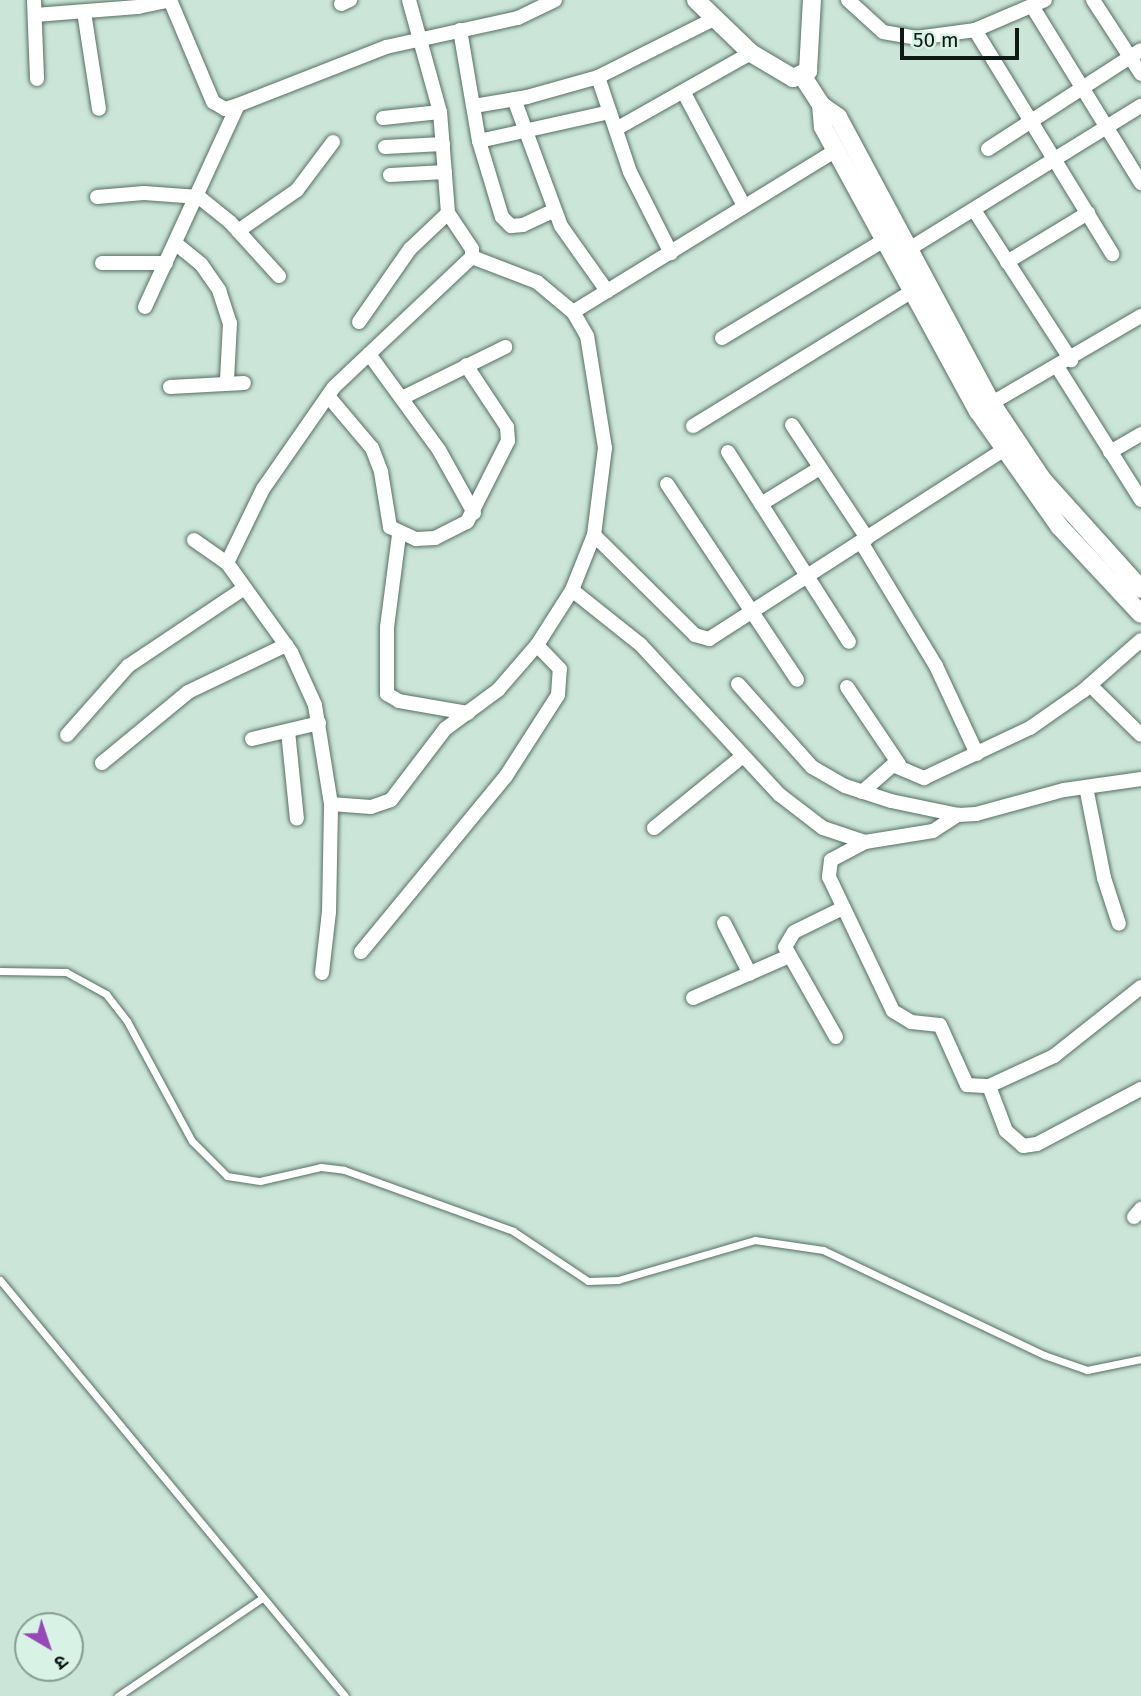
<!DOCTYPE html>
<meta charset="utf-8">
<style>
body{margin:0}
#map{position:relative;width:1141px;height:1696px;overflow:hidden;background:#cbe6d9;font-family:"Fira Sans","Noto Sans Devanagari",sans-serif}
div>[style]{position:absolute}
.roads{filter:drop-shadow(0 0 2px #576f64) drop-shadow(0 0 2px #576f64)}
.service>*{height:7px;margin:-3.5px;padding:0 3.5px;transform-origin:3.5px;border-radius:3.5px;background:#fff}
.minor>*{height:14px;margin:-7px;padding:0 7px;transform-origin:7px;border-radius:7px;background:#fff}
.tertiary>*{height:18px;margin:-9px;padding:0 9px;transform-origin:9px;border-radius:9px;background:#fff}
span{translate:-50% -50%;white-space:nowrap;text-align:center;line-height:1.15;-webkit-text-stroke:7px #d8f3e6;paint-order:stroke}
.north{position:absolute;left:14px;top:1612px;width:70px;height:70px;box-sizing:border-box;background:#d8f3e6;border:2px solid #889c92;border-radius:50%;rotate:141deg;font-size:19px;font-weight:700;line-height:28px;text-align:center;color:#0f1915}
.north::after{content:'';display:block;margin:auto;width:24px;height:32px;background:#9747b7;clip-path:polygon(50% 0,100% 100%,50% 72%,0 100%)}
.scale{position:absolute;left:900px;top:28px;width:119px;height:32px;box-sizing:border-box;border:4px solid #0f1915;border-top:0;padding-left:9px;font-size:21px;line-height:24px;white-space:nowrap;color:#0f1915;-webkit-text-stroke:5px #d8f3e6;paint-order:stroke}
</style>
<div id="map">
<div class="roads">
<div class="service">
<i style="left:0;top:971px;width:66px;rotate:0.9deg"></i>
<i style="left:66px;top:972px;width:46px;rotate:28.8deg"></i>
<i style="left:106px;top:994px;width:34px;rotate:52deg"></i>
<i style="left:127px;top:1021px;width:136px;rotate:61.6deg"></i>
<i style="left:192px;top:1141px;width:49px;rotate:45deg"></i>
<i style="left:227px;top:1176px;width:33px;rotate:9deg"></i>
<i style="left:260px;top:1181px;width:63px;rotate:-12.9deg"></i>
<i style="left:321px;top:1167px;width:23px;rotate:7deg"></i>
<i style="left:344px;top:1170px;width:180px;rotate:19.8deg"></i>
<i style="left:513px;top:1231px;width:90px;rotate:33.7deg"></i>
<i style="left:588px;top:1281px;width:30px;rotate:-2deg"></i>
<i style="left:618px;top:1280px;width:143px;rotate:-16.3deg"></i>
<i style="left:755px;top:1240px;width:69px;rotate:8.4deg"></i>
<i style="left:823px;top:1250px;width:245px;rotate:25.4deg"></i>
<i style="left:1044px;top:1355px;width:46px;rotate:19.2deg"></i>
<i style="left:1087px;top:1370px;width:55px;rotate:-11.5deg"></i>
<i style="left:0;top:1280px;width:540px;rotate:50.33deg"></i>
<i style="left:118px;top:1696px;width:174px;rotate:-34.2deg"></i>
</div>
<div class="minor">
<i style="left:34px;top:0;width:79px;rotate:87.8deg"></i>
<i style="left:170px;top:0;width:111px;rotate:67.1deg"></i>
<i style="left:213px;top:102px;width:14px;rotate:30deg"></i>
<i style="left:225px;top:109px;width:14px;rotate:-17deg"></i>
<i style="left:848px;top:0;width:47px;rotate:42.4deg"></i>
<i style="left:883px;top:32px;width:34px;rotate:10deg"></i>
<i style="left:916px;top:38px;width:60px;rotate:-7.7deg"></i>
<i style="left:975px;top:30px;width:76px;rotate:-23.2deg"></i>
<i style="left:1093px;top:0;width:88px;rotate:57deg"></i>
<i style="left:341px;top:4px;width:10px;rotate:-24deg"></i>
<i style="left:1032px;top:6px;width:208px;rotate:58.4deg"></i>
<i style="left:84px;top:12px;width:98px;rotate:81.2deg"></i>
<i style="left:35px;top:15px;width:103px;rotate:-4.4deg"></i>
<i style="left:138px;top:7px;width:33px;rotate:-12deg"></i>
<i style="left:460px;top:30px;width:113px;rotate:80.3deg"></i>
<i style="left:479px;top:141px;width:79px;rotate:73.2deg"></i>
<i style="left:502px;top:217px;width:13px;rotate:45deg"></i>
<i style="left:511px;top:226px;width:12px;rotate:-5deg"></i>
<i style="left:523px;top:225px;width:35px;rotate:-25deg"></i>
<i style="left:975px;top:30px;width:263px;rotate:58.5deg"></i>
<i style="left:598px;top:77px;width:100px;rotate:71.4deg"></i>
<i style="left:630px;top:172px;width:91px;rotate:63.2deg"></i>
<i style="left:684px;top:93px;width:128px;rotate:62deg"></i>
<i style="left:514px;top:99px;width:135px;rotate:69.7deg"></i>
<i style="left:561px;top:226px;width:80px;rotate:54.7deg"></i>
<i style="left:474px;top:106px;width:54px;rotate:-9.6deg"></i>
<i style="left:527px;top:97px;width:74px;rotate:-15.7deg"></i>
<i style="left:598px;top:77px;width:130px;rotate:-26.6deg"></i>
<i style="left:383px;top:118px;width:57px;rotate:-6deg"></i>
<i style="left:616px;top:129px;width:155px;rotate:-29.4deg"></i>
<i style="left:479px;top:141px;width:134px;rotate:-12.5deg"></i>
<i style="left:385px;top:147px;width:58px;rotate:-3deg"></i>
<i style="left:988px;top:149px;width:182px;rotate:-32.9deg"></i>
<i style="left:390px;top:175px;width:55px;rotate:-3.1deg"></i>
<i style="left:97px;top:197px;width:47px;rotate:-4.9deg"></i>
<i style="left:144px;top:193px;width:55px;rotate:4.2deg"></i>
<i style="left:199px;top:197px;width:40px;rotate:39deg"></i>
<i style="left:230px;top:222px;width:73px;rotate:47.8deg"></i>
<i style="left:974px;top:210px;width:179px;rotate:57.1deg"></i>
<i style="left:238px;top:231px;width:72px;rotate:-34.8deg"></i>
<i style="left:297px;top:190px;width:60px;rotate:-53.1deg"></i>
<i style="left:175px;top:243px;width:33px;rotate:39deg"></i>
<i style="left:201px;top:264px;width:32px;rotate:55deg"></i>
<i style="left:219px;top:290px;width:35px;rotate:72deg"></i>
<i style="left:230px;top:323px;width:58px;rotate:93deg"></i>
<i style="left:901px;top:254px;width:282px;rotate:-31.7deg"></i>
<i style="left:1007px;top:262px;width:95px;rotate:-31.2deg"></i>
<i style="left:102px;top:263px;width:64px"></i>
<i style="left:145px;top:307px;width:222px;rotate:-65.3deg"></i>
<i style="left:238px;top:105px;width:159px;rotate:-21.4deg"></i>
<i style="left:386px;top:47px;width:135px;rotate:-12.4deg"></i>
<i style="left:518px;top:18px;width:41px;rotate:-25.9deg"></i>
<i style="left:573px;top:312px;width:309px;rotate:-31.6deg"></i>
<i style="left:359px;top:322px;width:89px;rotate:-55.1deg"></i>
<i style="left:410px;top:249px;width:52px;rotate:-43.5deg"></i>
<i style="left:722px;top:338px;width:192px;rotate:-31.1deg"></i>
<i style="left:369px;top:354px;width:119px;rotate:53.9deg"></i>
<i style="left:439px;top:450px;width:72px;rotate:60.9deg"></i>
<i style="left:1058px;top:368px;width:156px;rotate:57.8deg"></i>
<i style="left:170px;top:387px;width:74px;rotate:-3.1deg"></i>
<i style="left:328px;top:396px;width:68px;rotate:49.8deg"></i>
<i style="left:372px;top:448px;width:26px;rotate:69deg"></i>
<i style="left:381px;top:472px;width:56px;rotate:80.7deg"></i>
<i style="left:390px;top:527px;width:29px;rotate:25deg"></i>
<i style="left:416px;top:539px;width:19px;rotate:-3deg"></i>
<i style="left:435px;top:538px;width:36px;rotate:-27deg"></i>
<i style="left:467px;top:522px;width:91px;rotate:-63.2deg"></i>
<i style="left:508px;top:441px;width:14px;rotate:-94deg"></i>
<i style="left:507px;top:427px;width:74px;rotate:-123.5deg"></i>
<i style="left:404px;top:397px;width:113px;rotate:-26.3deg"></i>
<i style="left:985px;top:407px;width:181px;rotate:-30.3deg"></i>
<i style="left:792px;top:425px;width:136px;rotate:56.4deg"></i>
<i style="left:693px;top:426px;width:259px;rotate:-31.6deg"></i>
<i style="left:728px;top:452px;width:225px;rotate:57.5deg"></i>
<i style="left:1110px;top:452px;width:36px;rotate:-30deg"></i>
<i style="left:667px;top:484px;width:235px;rotate:56.4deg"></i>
<i style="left:761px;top:504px;width:69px;rotate:-31.4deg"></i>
<i style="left:399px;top:535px;width:93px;rotate:97.4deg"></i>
<i style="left:387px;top:627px;width:67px;rotate:90deg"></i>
<i style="left:387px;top:694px;width:14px;rotate:30deg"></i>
<i style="left:399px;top:701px;width:70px;rotate:9.9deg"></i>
<i style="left:594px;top:535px;width:142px;rotate:44.7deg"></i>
<i style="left:695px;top:635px;width:15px;rotate:16deg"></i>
<i style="left:709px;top:639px;width:350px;rotate:-32.7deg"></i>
<i style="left:194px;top:540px;width:40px;rotate:34.9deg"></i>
<i style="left:861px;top:542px;width:145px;rotate:58.8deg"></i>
<i style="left:936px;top:666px;width:97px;rotate:65deg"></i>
<i style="left:572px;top:590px;width:87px;rotate:38.5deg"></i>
<i style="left:640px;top:644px;width:206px;rotate:47.2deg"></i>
<i style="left:780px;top:795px;width:54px;rotate:37.5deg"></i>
<i style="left:823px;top:828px;width:44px;rotate:18.4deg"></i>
<i style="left:865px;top:842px;width:69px;rotate:-9.2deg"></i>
<i style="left:933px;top:831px;width:30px;rotate:-33deg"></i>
<i style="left:738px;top:684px;width:111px;rotate:48.3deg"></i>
<i style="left:812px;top:767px;width:38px;rotate:30deg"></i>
<i style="left:845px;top:786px;width:48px;rotate:18.1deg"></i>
<i style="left:891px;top:801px;width:68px;rotate:11.8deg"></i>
<i style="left:958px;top:815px;width:18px;rotate:-3deg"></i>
<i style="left:976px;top:814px;width:91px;rotate:-15.3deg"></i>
<i style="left:1064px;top:790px;width:78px;rotate:-8.1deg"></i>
<i style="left:1090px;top:685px;width:71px;rotate:44.4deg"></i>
<i style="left:847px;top:687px;width:93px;rotate:56deg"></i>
<i style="left:288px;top:731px;width:88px;rotate:84.2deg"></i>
<i style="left:67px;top:735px;width:92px;rotate:-48.5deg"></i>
<i style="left:128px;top:666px;width:138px;rotate:-33.8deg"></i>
<i style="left:252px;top:739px;width:69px;rotate:-13.4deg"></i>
<i style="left:102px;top:763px;width:112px;rotate:-39.5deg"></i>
<i style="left:188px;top:692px;width:109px;rotate:-25.6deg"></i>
<i style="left:1086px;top:787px;width:93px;rotate:78.8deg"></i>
<i style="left:1104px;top:878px;width:48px;rotate:71.9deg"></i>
<i style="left:862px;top:792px;width:41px;rotate:-41.1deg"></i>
<i style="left:893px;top:765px;width:34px;rotate:23deg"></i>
<i style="left:924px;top:778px;width:117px;rotate:-25.3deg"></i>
<i style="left:1030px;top:728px;width:65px;rotate:-34.9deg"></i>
<i style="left:1083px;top:691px;width:77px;rotate:-41.3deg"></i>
<i style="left:331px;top:804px;width:40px;rotate:4.3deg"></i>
<i style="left:371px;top:807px;width:21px;rotate:-19deg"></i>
<i style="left:391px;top:800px;width:89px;rotate:-52.7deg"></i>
<i style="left:445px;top:729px;width:66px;rotate:-36.3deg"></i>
<i style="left:498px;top:690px;width:60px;rotate:-49.1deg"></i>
<i style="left:537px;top:645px;width:65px;rotate:-57.5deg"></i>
<i style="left:572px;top:590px;width:59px;rotate:-68.2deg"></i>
<i style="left:594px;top:535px;width:88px;rotate:-82.8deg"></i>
<i style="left:605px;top:448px;width:113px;rotate:-99.1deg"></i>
<i style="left:587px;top:336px;width:28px;rotate:-120deg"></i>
<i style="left:573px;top:312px;width:47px;rotate:-140.2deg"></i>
<i style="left:537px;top:282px;width:70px;rotate:-159deg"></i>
<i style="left:654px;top:828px;width:114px;rotate:-39deg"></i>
<i style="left:865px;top:842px;width:38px;rotate:152deg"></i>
<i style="left:831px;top:860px;width:17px;rotate:97deg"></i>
<i style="left:829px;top:877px;width:148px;rotate:64.5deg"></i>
<i style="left:893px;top:1011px;width:21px;rotate:31deg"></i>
<i style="left:911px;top:1022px;width:29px;rotate:6deg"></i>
<i style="left:940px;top:1025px;width:66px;rotate:65.8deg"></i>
<i style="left:967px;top:1085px;width:22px;rotate:3deg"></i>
<i style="left:989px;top:1086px;width:72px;rotate:-24.8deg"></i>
<i style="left:1054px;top:1056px;width:111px;rotate:-38.4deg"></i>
<i style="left:724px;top:923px;width:57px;rotate:63deg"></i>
<i style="left:361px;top:952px;width:228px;rotate:-50.5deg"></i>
<i style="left:506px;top:776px;width:96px;rotate:-57.3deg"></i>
<i style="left:558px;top:695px;width:26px;rotate:-86deg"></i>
<i style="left:560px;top:669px;width:33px;rotate:-134deg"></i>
<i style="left:322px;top:973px;width:61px;rotate:-83.5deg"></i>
<i style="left:329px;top:912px;width:108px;rotate:-88.9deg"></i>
<i style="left:331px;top:804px;width:100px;rotate:-99.2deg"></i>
<i style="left:315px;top:705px;width:58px;rotate:-114.4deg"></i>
<i style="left:291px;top:652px;width:110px;rotate:-125.7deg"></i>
<i style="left:227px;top:563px;width:82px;rotate:-64.1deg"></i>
<i style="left:263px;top:489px;width:124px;rotate:-55.2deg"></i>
<i style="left:334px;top:387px;width:190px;rotate:-43.3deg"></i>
<i style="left:472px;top:257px;width:8px;rotate:-90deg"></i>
<i style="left:472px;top:249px;width:43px;rotate:-123.7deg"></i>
<i style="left:448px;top:213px;width:101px;rotate:-94.5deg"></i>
<i style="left:440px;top:112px;width:116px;rotate:-105.5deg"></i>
<i style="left:693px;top:998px;width:105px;rotate:-23.6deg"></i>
<i style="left:836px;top:1037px;width:103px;rotate:-119.5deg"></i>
<i style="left:785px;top:947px;width:17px;rotate:-59deg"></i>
<i style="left:794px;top:932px;width:55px;rotate:-26.1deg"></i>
<i style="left:989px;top:1086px;width:48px;rotate:69.3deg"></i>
<i style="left:1006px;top:1131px;width:23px;rotate:41deg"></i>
<i style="left:1023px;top:1146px;width:14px;rotate:-8deg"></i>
<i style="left:1037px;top:1144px;width:118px;rotate:-27.9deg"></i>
<i style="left:1134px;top:1217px;width:11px;rotate:-49deg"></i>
</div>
<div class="tertiary">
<i style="left:696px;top:0;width:76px;rotate:43.9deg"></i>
<i style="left:751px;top:53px;width:49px;rotate:30.8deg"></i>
<i style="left:793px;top:78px;width:17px;rotate:-25deg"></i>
<i style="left:808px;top:71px;width:71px;rotate:-86.8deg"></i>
<i style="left:803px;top:77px;width:33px;rotate:57deg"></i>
<i style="left:821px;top:105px;width:21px;rotate:35deg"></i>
<i style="left:838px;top:117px;width:326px;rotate:61.8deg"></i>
<i style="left:992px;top:404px;width:90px;rotate:56.3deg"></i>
<i style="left:1042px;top:479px;width:148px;rotate:48deg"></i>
<i style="left:821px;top:105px;width:22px;rotate:85deg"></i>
<i style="left:823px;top:127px;width:324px;rotate:61.4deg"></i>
<i style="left:978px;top:411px;width:141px;rotate:54.8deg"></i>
<i style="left:1059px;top:526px;width:120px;rotate:47deg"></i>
</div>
</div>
<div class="north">उ</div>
<div class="scale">50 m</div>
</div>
